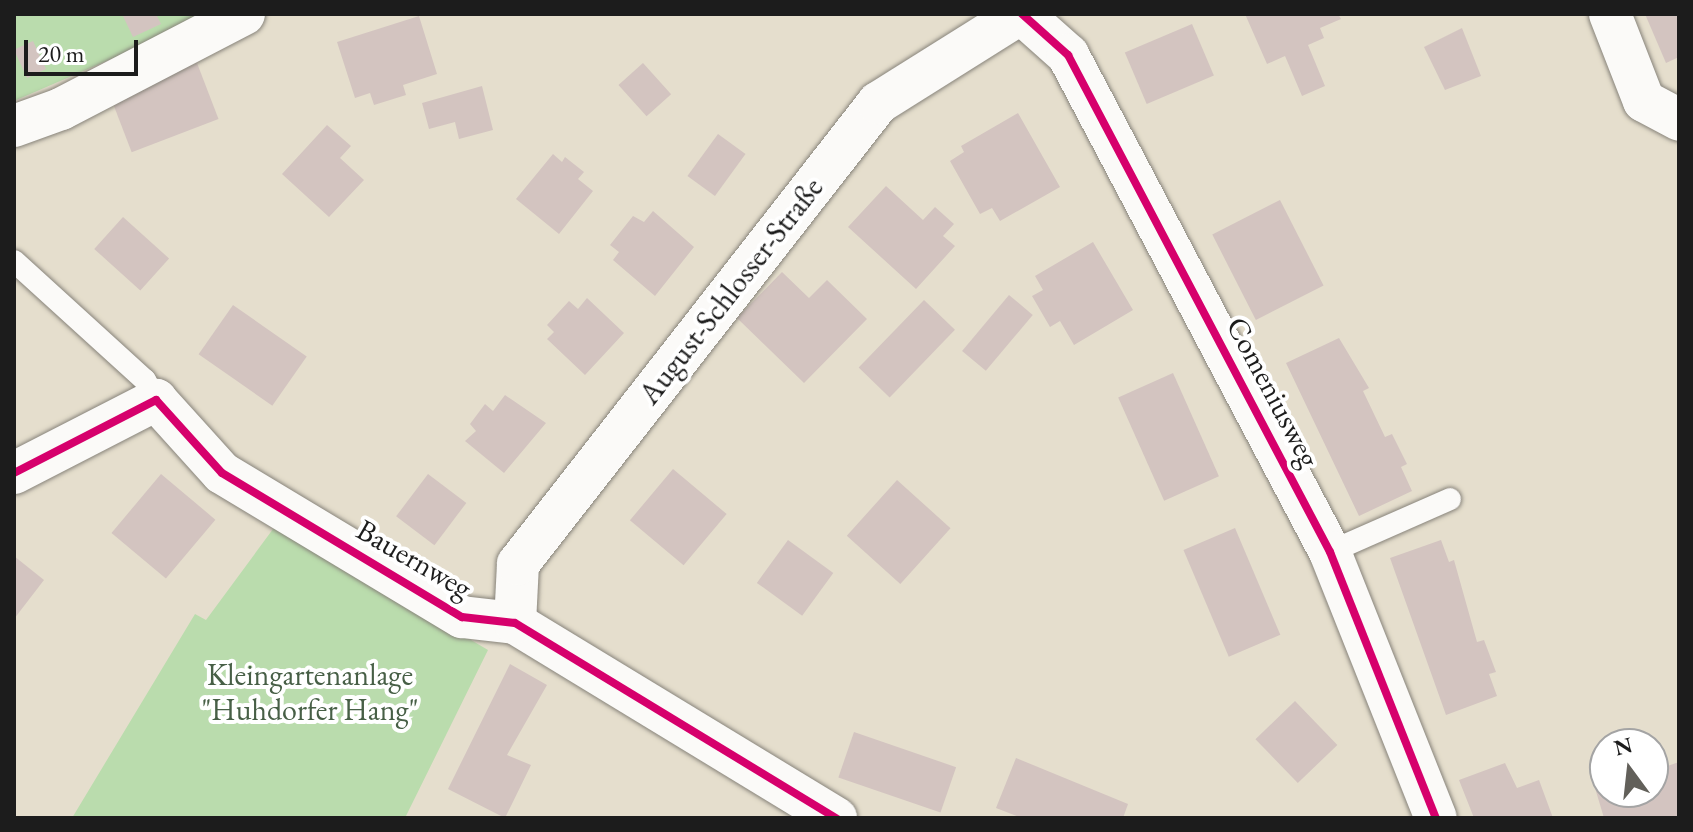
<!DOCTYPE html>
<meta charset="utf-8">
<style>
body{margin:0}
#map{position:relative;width:1693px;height:832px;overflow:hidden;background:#e5decd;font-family:"EB Garamond",serif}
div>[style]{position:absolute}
.green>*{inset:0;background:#badcad}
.building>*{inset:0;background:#d3c4c0;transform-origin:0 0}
.roads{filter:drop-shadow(0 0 2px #87837a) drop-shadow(0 0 2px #87837a)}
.lane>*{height:22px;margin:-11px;padding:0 11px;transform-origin:11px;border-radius:11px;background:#fbfaf8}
.street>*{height:42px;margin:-21px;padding:0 21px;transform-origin:21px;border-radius:21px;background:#fbfaf8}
.cycleway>*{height:8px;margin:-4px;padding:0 4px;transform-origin:4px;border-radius:4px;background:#d6006c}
span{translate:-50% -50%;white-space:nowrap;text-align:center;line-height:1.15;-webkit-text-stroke:8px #fff;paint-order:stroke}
.street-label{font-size:30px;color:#1c1c1c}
.park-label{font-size:30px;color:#475f46}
.frame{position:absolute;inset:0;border:16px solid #1c1c1c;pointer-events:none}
.north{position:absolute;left:1589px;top:728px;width:80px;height:80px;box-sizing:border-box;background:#fff;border:2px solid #a4a4a4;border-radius:50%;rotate:345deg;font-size:22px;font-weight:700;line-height:32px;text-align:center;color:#1c1c1c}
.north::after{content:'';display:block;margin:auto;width:28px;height:36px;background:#62605a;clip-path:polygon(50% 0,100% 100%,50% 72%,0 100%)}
.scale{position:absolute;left:24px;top:40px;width:114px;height:36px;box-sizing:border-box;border:4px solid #1c1c1c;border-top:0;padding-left:10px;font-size:24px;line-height:28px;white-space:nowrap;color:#1c1c1c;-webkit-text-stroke:6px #fff;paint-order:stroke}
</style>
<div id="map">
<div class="green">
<i style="clip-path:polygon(14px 14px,215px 14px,14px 101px)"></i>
<i style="clip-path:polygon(276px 525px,488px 650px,405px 818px,72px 818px,195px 614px,206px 620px)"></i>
</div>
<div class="building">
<i style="clip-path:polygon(122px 14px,156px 14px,161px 24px,133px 37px)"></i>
<i style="clip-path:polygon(1245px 14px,1338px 14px,1341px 19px,1320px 28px,1324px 38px,1308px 45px,1325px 86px,1302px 96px,1285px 56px,1267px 64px)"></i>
<i style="clip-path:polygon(1645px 14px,1679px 14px,1679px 57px,1666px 63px)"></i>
<i style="clip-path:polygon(419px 16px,437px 74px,403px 85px,406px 95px,374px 105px,370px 93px,355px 98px,337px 42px)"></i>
<i style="left:1192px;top:24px;width:56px;height:73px;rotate:67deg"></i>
<i style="clip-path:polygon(1462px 28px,1481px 76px,1445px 90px,1424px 47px)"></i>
<i style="left:33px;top:41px;width:31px;height:21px;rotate:65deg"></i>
<i style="left:197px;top:63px;width:60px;height:93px;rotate:69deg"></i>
<i style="left:643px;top:63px;width:42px;height:33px;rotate:48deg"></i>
<i style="clip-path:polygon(482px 86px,493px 130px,459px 139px,455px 122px,429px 129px,422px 103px)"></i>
<i style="clip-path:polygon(1018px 113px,1060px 187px,1000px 221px,992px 208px,980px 214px,950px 161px,964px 152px,961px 146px)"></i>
<i style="clip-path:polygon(327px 125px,351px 146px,340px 158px,364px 180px,329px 217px,282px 174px)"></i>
<i style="left:718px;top:134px;width:34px;height:52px;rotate:36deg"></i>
<i style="clip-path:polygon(553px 154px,562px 162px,565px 157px,584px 172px,578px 179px,593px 191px,559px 234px,516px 199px)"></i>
<i style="clip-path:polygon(886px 186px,923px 220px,935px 207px,954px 224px,943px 236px,955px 246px,916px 289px,848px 227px)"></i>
<i style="left:1280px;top:200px;width:96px;height:76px;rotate:63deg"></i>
<i style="clip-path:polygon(653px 211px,694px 247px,655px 296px,613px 260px,619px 252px,610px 245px,633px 216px,644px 222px)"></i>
<i style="left:123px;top:217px;width:62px;height:43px;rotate:42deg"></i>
<i style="clip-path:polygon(1093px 242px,1133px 310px,1074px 345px,1060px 321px,1050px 327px,1032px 296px,1043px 290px,1035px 276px)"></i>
<i style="clip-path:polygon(782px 272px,809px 298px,827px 280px,867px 319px,804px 383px,737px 318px)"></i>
<i style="left:1009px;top:295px;width:31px;height:73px;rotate:40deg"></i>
<i style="clip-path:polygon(587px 298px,624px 333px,585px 375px,547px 339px,554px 332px,547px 325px,569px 301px,578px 309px)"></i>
<i style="left:924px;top:300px;width:43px;height:94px;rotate:44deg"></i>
<i style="left:233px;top:305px;width:90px;height:60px;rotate:35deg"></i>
<i style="clip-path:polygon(1339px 338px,1369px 388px,1363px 391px,1385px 437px,1392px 434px,1407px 464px,1401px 467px,1412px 491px,1359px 516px,1286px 363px)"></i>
<i style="left:1173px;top:373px;width:113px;height:60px;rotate:66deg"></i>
<i style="clip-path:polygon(505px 395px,546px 423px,504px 473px,465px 441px,476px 431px,470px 424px,485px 404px,493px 411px)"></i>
<i style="left:673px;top:469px;width:70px;height:67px;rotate:40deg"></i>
<i style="left:161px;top:474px;width:71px;height:77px;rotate:40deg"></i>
<i style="left:428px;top:474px;width:48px;height:53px;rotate:37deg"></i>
<i style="left:897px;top:480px;width:72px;height:75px;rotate:42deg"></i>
<i style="left:1235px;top:528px;width:116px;height:56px;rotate:67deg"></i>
<i style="left:788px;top:540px;width:56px;height:53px;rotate:36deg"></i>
<i style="clip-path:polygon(1441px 540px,1449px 562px,1454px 560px,1477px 642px,1484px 640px,1496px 672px,1489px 674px,1497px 696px,1446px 715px,1390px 558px)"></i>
<i style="clip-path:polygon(14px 556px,44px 580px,14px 619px)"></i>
<i style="clip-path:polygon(510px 664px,547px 685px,507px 755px,531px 765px,505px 818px,448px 789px)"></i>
<i style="left:1295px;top:701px;width:61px;height:55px;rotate:46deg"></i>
<i style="left:854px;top:732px;width:108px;height:48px;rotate:19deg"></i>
<i style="clip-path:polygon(1016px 758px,1128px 804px,1123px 818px,1022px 818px,996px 808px)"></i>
<i style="clip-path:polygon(1679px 762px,1679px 818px,1604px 818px,1595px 788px,1653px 792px,1653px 771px)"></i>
<i style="clip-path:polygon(1505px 763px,1517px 788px,1539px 780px,1553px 818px,1474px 818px,1459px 780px)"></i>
</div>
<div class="roads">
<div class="lane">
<i style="left:14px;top:261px;width:177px;rotate:42.3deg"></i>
<i style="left:145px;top:380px;width:23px;rotate:61deg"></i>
<i style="left:1330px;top:552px;width:131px;rotate:-23.8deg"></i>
</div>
<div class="street">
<i style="left:1022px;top:14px;width:62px;rotate:41.7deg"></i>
<i style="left:1068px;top:55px;width:562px;rotate:62.2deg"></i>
<i style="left:1330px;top:552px;width:286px;rotate:68.3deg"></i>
<i style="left:1610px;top:14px;width:93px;rotate:68.7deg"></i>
<i style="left:1644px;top:101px;width:40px;rotate:28deg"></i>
<i style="left:14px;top:126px;width:50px;rotate:-19.9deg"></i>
<i style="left:61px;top:109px;width:206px;rotate:-27.4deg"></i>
<i style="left:14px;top:473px;width:160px;rotate:-27.2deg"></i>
<i style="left:156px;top:400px;width:98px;rotate:47.9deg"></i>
<i style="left:222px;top:473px;width:280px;rotate:31deg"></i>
<i style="left:462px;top:617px;width:53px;rotate:6.5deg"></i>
<i style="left:515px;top:623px;width:376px;rotate:31.3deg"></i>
<i style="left:515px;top:623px;width:59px;rotate:-87.1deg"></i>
<i style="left:518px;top:564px;width:585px;rotate:-52.01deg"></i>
<i style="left:878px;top:103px;width:168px;rotate:-32.1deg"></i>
</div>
</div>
<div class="cycleway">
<i style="left:1022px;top:14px;width:62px;rotate:41.7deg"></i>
<i style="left:1068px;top:55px;width:562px;rotate:62.2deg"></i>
<i style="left:1330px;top:552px;width:286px;rotate:68.3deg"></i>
<i style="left:14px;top:473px;width:160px;rotate:-27.2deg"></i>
<i style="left:156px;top:400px;width:98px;rotate:47.9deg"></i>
<i style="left:222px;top:473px;width:280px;rotate:31deg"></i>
<i style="left:462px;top:617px;width:53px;rotate:6.5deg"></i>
<i style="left:515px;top:623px;width:376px;rotate:31.3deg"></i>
</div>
<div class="street-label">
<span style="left:731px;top:291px;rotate:-52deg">August-Schlosser-Straße</span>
<span style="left:1273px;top:392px;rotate:62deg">Comeniusweg</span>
<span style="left:414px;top:559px;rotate:30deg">Bauernweg</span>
</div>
<div class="park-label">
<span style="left:310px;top:692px">Kleingartenanlage<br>"Huhdorfer Hang"</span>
</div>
<div class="frame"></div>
<div class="north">N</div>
<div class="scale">20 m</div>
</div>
